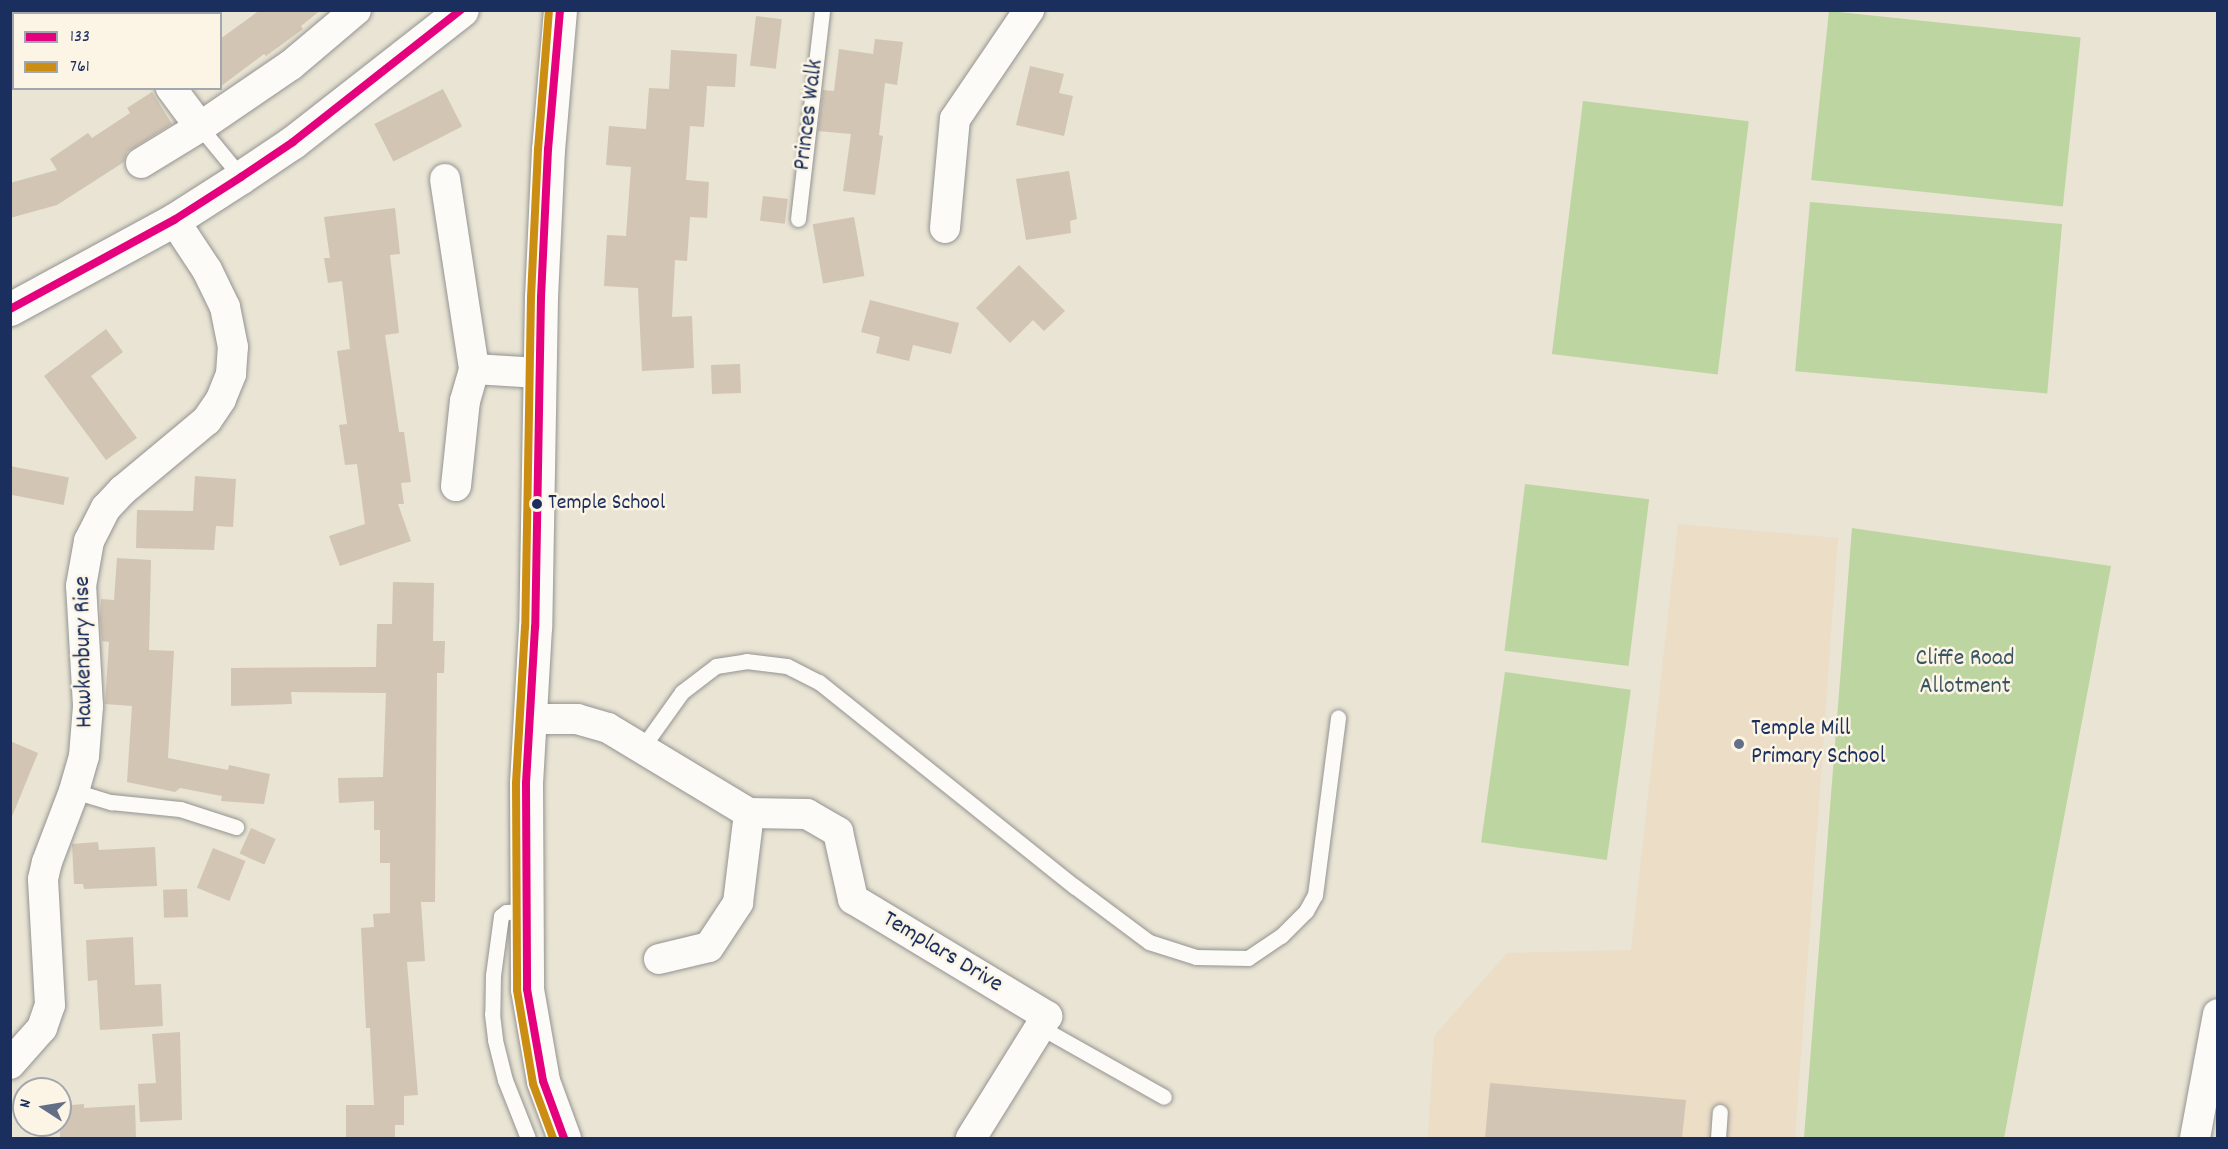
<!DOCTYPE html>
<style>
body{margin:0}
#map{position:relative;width:2228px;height:1149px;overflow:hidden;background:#e9e4d3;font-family:Dekko,sans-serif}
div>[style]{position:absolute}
.built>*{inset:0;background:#ebddc6}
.green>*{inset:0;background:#bdd5a1;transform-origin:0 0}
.building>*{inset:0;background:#d2c5b4;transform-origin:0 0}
.roads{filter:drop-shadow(0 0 2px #939392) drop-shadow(0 0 2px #939392)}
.lane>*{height:15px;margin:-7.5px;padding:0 7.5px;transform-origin:7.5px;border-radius:7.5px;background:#fcfbf8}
.street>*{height:30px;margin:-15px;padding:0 15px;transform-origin:15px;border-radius:15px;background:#fcfbf8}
.secondary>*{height:33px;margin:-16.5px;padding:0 16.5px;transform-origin:16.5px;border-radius:16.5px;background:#fcfbf8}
.bus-1>*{height:8px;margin:-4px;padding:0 4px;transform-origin:4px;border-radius:4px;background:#e5007d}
.bus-2>*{height:8px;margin:-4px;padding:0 4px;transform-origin:4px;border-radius:4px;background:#cb8e13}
.dots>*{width:16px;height:16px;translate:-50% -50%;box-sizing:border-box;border:3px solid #fcf5e5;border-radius:50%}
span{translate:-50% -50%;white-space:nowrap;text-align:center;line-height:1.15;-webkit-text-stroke:5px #fcf5e5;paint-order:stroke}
.bus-label{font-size:22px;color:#1b2f5e}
.left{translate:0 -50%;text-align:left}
.street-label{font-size:24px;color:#1b2f5e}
.park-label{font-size:24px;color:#3a5664}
.poi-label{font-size:24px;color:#1b2f5e}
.frame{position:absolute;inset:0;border:12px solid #1b2f5e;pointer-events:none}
.legend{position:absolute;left:12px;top:12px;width:210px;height:78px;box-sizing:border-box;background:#fcf5e5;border:2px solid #a2a6af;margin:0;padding:8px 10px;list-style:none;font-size:18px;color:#1b2f5e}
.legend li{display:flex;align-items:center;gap:12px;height:30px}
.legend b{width:30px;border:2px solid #a2a6af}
.north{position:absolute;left:12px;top:1077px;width:60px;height:60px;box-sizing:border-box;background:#fcf5e5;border:2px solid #a2a6af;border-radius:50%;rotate:282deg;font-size:16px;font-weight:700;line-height:24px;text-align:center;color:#1b2f5e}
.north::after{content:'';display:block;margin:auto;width:21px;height:27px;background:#636e87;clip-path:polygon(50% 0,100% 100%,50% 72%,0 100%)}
</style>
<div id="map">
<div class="built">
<i style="clip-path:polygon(1678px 524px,1838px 538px,1795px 1138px,1428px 1138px,1434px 1036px,1507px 953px,1631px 950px)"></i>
</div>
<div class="green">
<i style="left:1829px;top:11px;width:253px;height:170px;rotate:6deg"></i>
<i style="left:1583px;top:101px;width:167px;height:255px;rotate:7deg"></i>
<i style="left:1810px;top:202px;width:253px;height:170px;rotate:5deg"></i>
<i style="left:1525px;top:484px;width:125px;height:168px;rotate:7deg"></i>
<i style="clip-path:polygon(1852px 528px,2111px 566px,2004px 1138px,1804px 1138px)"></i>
<i style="left:1505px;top:672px;width:127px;height:172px;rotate:8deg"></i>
</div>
<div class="building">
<i style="clip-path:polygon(260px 10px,321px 10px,301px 26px,303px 29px,266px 56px,264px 54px,220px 87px,220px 39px)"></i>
<i style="left:756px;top:16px;width:26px;height:50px;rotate:7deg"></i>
<i style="clip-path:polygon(875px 39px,903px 42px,897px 85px,885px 83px,879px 135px,883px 136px,875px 195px,843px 191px,851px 134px,818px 131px,823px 90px,834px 91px,839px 49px,873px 54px)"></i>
<i style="clip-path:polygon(671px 50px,737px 54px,735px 87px,707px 86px,704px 127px,690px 126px,686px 180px,709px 182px,707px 218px,690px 217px,687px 261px,675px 260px,672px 317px,692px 316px,694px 368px,642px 371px,638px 288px,604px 286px,607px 235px,626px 236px,631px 167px,606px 165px,609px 126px,646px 129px,649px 88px,669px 89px)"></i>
<i style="clip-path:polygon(1030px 66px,1064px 74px,1059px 93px,1073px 96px,1064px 136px,1016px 125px)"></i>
<i style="left:443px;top:89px;width:42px;height:77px;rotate:63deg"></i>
<i style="clip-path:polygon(152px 92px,172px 124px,127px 152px,124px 162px,57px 205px,10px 218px,10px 183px,57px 170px,50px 159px,88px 133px,92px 138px,130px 113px,127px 108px)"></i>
<i style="clip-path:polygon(1069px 171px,1077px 219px,1070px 221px,1071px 233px,1026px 240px,1016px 179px)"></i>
<i style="left:763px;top:196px;width:25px;height:25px;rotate:7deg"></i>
<i style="clip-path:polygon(395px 208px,400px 254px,390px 255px,399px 333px,385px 335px,399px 432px,404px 432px,411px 482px,401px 483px,404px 504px,398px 504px,411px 541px,340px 566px,329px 536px,365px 524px,357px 464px,345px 465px,339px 425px,347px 424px,337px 351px,350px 349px,342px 281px,328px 283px,324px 258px,330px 258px,324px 217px)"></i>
<i style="left:854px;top:217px;width:60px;height:42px;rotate:80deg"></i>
<i style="clip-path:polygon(1019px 265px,1065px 311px,1044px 331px,1033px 320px,1010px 343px,976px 308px)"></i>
<i style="clip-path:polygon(870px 300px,959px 323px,951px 354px,913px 345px,909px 361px,876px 353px,880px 337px,861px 332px)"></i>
<i style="clip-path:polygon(106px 329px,123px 352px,91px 376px,137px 438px,106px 460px,44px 376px)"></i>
<i style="left:740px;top:364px;width:29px;height:29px;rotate:88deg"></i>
<i style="left:10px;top:466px;width:60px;height:28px;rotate:11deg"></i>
<i style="clip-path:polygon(195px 476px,236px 479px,233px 527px,216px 526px,214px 550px,136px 548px,137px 510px,193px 511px)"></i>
<i style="clip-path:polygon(117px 558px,151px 560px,149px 650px,174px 651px,168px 758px,228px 770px,229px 765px,270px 774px,264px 804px,221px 801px,222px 796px,180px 788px,175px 792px,127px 782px,132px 706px,105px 704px,109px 642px,102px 641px,100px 618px,101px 599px,114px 600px)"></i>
<i style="clip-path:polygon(393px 582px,434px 583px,433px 641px,445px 641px,444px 673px,437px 673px,435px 902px,421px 902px,425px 961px,407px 962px,418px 1095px,404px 1096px,404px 1125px,395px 1125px,395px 1138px,346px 1138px,346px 1105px,374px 1105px,370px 1028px,366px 1028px,361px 928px,374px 927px,373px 914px,390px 913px,390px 863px,380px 863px,380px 830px,374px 830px,374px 801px,339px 803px,338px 778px,383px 777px,386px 693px,291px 692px,292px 704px,231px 706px,231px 668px,376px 667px,377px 624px,392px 624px)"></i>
<i style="clip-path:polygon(10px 741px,38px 753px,11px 819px,10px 819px)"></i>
<i style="left:251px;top:828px;width:27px;height:28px;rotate:24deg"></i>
<i style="clip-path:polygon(98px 842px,99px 850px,155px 847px,157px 886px,84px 889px,83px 884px,74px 884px,72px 844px)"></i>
<i style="left:213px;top:848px;width:35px;height:43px;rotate:22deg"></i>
<i style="left:187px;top:889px;width:28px;height:24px;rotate:88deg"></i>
<i style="clip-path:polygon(133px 937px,135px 985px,161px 984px,163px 1026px,100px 1030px,97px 980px,88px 981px,86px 940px)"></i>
<i style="clip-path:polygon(180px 1032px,182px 1120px,140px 1122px,138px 1084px,156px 1083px,152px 1034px)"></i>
<i style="clip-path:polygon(1490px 1083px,1686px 1100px,1682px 1138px,1485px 1138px)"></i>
<i style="clip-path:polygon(84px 1104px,84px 1108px,135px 1105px,136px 1138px,60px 1138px,60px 1106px)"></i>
</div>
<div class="roads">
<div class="lane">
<i style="left:200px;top:127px;width:65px;rotate:50.6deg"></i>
<i style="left:798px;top:219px;width:210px;rotate:-83.4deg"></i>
<i style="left:642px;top:748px;width:69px;rotate:-54.5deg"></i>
<i style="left:682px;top:692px;width:43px;rotate:-37.4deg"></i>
<i style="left:716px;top:666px;width:30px;rotate:-9deg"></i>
<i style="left:746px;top:661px;width:41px;rotate:7deg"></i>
<i style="left:787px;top:666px;width:36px;rotate:27deg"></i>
<i style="left:819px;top:682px;width:327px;rotate:38.7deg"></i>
<i style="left:1074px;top:886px;width:94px;rotate:36.7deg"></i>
<i style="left:1149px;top:942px;width:49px;rotate:17.7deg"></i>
<i style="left:1196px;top:957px;width:52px;rotate:1.1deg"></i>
<i style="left:1248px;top:958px;width:40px;rotate:-34deg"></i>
<i style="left:1281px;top:936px;width:35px;rotate:-45deg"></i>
<i style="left:1306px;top:911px;width:18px;rotate:-61deg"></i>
<i style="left:1315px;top:895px;width:179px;rotate:-82.6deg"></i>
<i style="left:74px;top:791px;width:39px;rotate:17deg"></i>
<i style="left:111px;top:802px;width:69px;rotate:5.8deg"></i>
<i style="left:180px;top:809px;width:59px;rotate:17.8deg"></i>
<i style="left:527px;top:911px;width:21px;rotate:177deg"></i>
<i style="left:506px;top:912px;width:6px;rotate:141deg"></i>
<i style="left:501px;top:916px;width:60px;rotate:97.7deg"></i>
<i style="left:493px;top:975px;width:39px;rotate:91deg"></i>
<i style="left:492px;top:1014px;width:26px;rotate:83deg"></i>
<i style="left:495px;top:1040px;width:41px;rotate:76deg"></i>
<i style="left:505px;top:1080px;width:62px;rotate:68.4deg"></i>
<i style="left:1040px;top:1027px;width:142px;rotate:29.4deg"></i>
<i style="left:1718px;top:1138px;width:26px;rotate:-86deg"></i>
</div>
<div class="street">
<i style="left:130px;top:10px;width:4px;rotate:90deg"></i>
<i style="left:200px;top:127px;width:110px;rotate:-34.3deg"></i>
<i style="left:291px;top:65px;width:85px;rotate:-40.2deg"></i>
<i style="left:141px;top:163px;width:69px;rotate:-31.4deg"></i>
<i style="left:200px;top:127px;width:49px;rotate:-126.6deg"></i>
<i style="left:445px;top:179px;width:192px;rotate:81.3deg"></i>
<i style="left:474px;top:369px;width:65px;rotate:3.5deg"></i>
<i style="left:945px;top:228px;width:109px;rotate:-84.8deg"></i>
<i style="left:955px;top:119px;width:132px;rotate:-55.8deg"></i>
<i style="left:456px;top:486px;width:85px;rotate:-84deg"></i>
<i style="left:465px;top:401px;width:33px;rotate:-74deg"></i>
<i style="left:530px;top:719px;width:47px"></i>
<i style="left:577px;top:719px;width:32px;rotate:16deg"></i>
<i style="left:608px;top:728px;width:165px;rotate:31.1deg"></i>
<i style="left:749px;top:813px;width:58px;rotate:1deg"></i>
<i style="left:807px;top:814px;width:36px;rotate:30deg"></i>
<i style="left:838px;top:832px;width:69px;rotate:77.4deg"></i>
<i style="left:853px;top:899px;width:227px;rotate:31.1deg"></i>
<i style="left:1047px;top:1016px;width:144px;rotate:121.9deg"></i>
<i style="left:659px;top:959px;width:51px;rotate:-13.5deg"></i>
<i style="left:709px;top:947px;width:53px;rotate:-56.6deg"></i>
<i style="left:738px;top:903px;width:91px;rotate:-83deg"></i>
<i style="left:10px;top:1064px;width:48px;rotate:-48.4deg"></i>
<i style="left:42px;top:1028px;width:24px;rotate:-71deg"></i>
<i style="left:50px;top:1005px;width:126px;rotate:-93.2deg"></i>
<i style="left:43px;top:879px;width:17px;rotate:-77deg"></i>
<i style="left:47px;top:862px;width:76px;rotate:-69.2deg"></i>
<i style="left:74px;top:791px;width:36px;rotate:-74deg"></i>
<i style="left:84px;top:756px;width:50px;rotate:-85.4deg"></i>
<i style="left:88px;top:706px;width:120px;rotate:-93.3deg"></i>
<i style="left:81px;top:586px;width:46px;rotate:-79.9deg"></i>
<i style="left:89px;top:541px;width:37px;rotate:-63deg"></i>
<i style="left:106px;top:508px;width:25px;rotate:-47deg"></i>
<i style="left:123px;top:490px;width:109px;rotate:-39.8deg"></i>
<i style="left:207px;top:420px;width:25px;rotate:-56deg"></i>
<i style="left:221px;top:399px;width:27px;rotate:-68deg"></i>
<i style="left:231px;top:374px;width:27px;rotate:-86deg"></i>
<i style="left:233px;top:347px;width:41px;rotate:-101.3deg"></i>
<i style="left:225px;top:307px;width:41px;rotate:-115.9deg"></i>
<i style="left:207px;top:270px;width:60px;rotate:-123.4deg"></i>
<i style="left:2195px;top:1138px;width:126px;rotate:-79.5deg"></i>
</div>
<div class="secondary">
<i style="left:560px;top:10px;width:140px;rotate:94.9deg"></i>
<i style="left:548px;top:149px;width:148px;rotate:92.7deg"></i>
<i style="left:541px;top:297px;width:330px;rotate:91deg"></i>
<i style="left:535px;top:627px;width:156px;rotate:93.3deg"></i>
<i style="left:526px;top:783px;width:206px;rotate:89.7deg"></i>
<i style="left:527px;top:989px;width:93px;rotate:80.1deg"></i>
<i style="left:543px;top:1081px;width:61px;rotate:69.8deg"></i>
<i style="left:10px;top:309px;width:187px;rotate:-28.5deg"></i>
<i style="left:174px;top:220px;width:80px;rotate:-32.7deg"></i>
<i style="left:241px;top:177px;width:63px;rotate:-33.9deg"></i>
<i style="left:293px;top:142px;width:214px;rotate:-38deg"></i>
</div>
</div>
<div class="bus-1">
<i style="left:560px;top:10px;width:140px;rotate:94.9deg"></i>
<i style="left:548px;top:149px;width:148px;rotate:92.7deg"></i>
<i style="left:541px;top:297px;width:330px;rotate:91deg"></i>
<i style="left:535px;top:627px;width:156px;rotate:93.3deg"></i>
<i style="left:526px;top:783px;width:206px;rotate:89.7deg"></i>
<i style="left:527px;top:989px;width:93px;rotate:80.1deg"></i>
<i style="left:543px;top:1081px;width:61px;rotate:69.8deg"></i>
<i style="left:10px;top:309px;width:187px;rotate:-28.5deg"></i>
<i style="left:174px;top:220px;width:80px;rotate:-32.7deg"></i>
<i style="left:241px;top:177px;width:63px;rotate:-33.9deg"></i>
<i style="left:293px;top:142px;width:214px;rotate:-38.2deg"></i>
</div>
<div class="bus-2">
<i style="left:549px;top:10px;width:139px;rotate:94.5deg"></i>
<i style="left:538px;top:149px;width:148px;rotate:92.7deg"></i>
<i style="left:531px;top:297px;width:330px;rotate:91deg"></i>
<i style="left:525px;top:627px;width:156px;rotate:93.3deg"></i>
<i style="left:516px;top:783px;width:207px;rotate:89.7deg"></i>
<i style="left:517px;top:990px;width:95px;rotate:80.3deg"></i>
<i style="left:533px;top:1084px;width:58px;rotate:69.7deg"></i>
</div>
<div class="dots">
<i style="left:537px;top:504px;background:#1b2f5e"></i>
<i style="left:1739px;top:744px;background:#636e87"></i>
</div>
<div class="bus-label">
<span class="left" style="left:548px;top:504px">Temple School</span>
</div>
<div class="street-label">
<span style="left:810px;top:115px;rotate:-83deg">Princes Walk</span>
<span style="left:85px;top:652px;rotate:-91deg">Hawkenbury Rise</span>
<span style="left:942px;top:953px;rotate:31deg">Templars Drive</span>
</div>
<div class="park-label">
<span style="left:1965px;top:674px">Cliffe Road<br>Allotment</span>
</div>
<div class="poi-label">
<span class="left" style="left:1751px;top:744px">Temple Mill<br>Primary School</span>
</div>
<div class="frame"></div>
<ul class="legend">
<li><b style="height:8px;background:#e5007d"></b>133</li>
<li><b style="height:8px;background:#cb8e13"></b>761</li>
</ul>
<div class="north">N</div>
</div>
